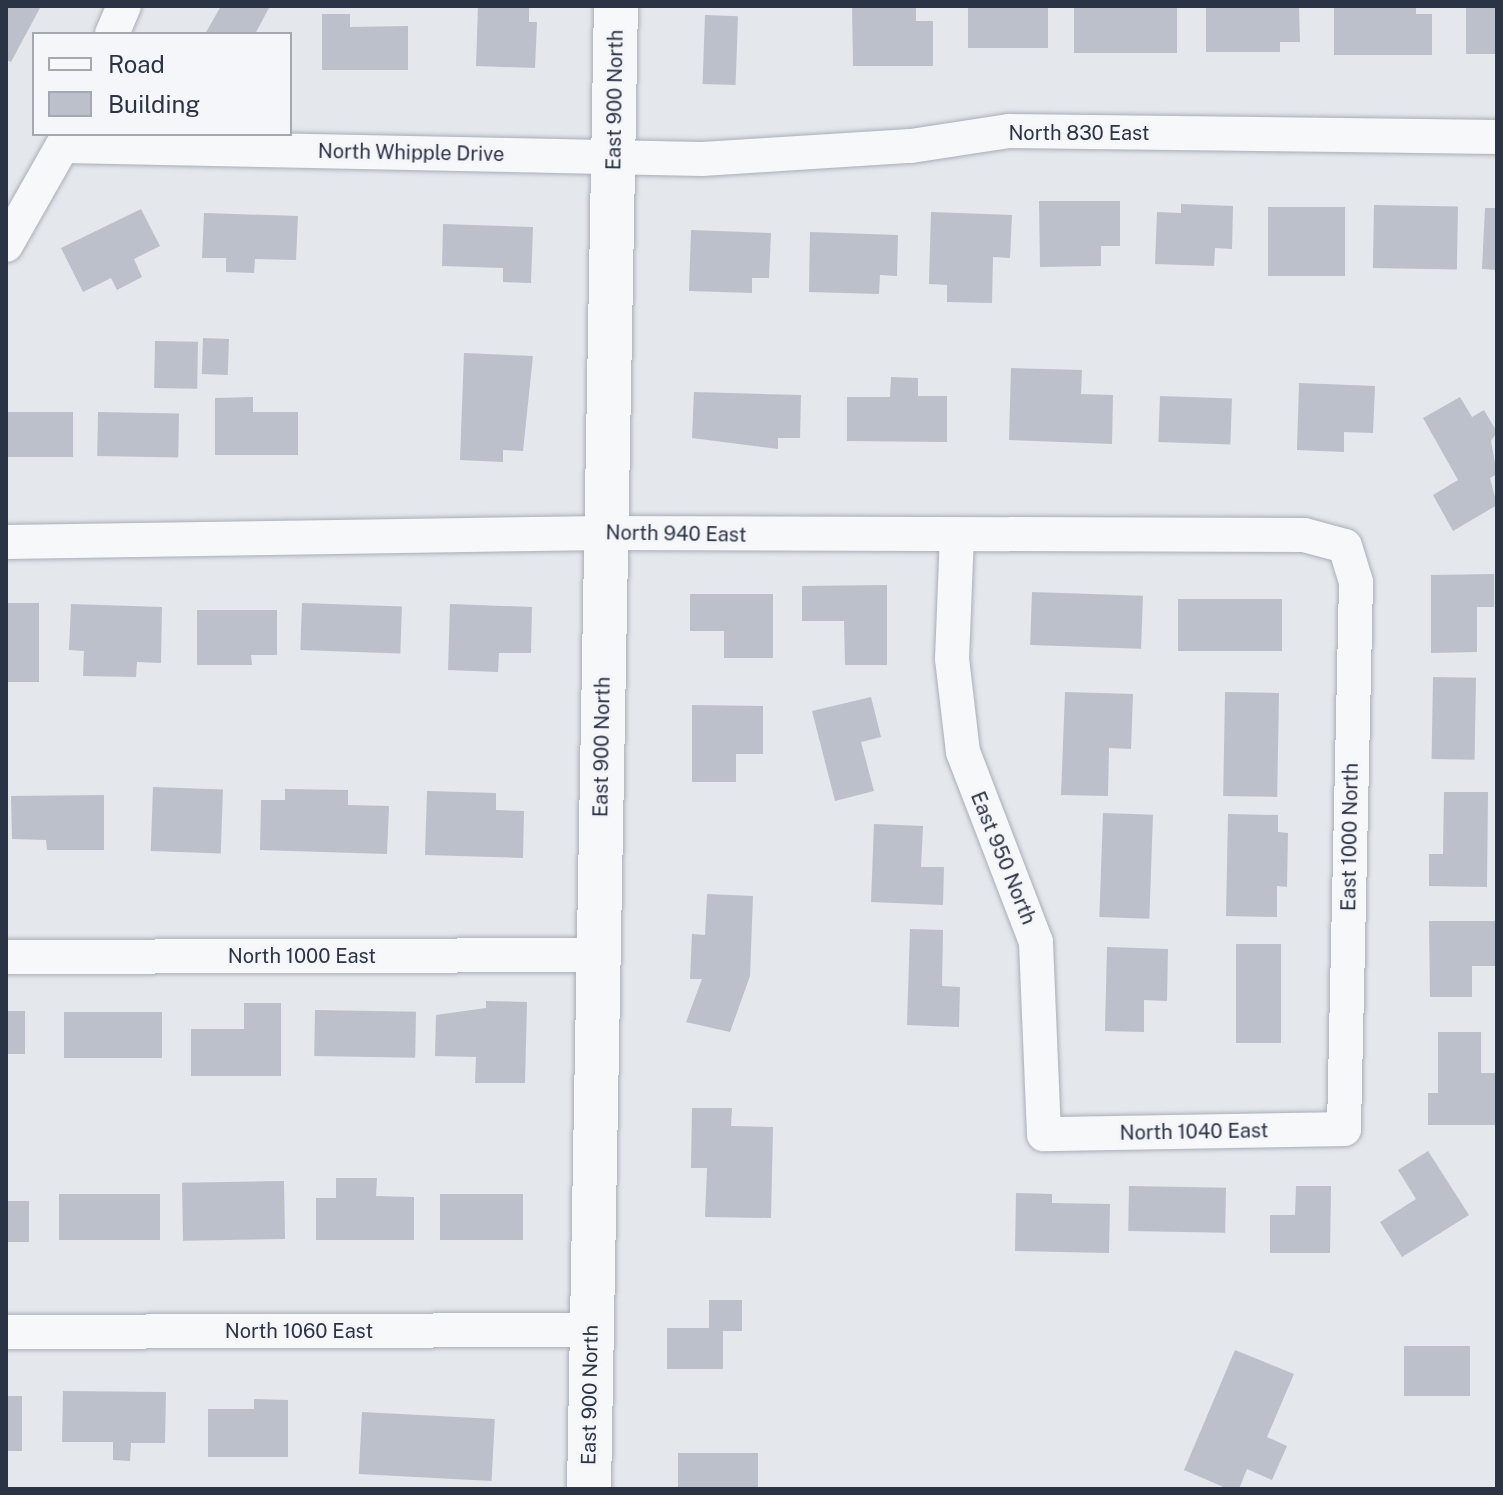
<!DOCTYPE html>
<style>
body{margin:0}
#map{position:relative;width:1503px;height:1495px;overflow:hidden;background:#e4e7ec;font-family:"Public Sans",sans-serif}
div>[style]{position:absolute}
.building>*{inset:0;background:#bbc0ca;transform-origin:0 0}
.roads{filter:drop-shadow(0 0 2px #a9aeb7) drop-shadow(0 0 2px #a9aeb7)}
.minor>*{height:34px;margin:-17px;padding:0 17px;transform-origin:17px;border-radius:17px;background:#f7f8fa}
.tertiary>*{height:44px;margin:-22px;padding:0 22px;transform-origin:22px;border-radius:22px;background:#f7f8fa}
span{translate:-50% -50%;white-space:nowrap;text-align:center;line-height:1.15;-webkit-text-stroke:6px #f4f6f9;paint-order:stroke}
.street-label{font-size:20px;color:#2b3445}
.frame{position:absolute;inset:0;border:8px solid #2b3445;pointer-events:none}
.legend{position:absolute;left:32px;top:32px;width:260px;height:104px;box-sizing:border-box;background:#f4f6f9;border:2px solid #a4a8b1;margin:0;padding:10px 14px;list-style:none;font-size:24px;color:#2b3445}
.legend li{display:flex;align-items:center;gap:16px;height:40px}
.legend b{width:40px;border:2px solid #a4a8b1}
</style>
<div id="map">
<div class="building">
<i style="clip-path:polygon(6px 6px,41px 6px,11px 62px,6px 60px)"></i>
<i style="clip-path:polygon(221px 6px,270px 6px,255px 34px,205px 34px)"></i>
<i style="clip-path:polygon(478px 6px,529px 6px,529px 22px,537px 22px,535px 68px,476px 66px)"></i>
<i style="clip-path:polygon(852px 6px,916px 6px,916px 21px,933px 21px,933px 66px,853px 66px)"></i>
<i style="left:968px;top:6px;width:80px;height:42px"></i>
<i style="left:1074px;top:6px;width:103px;height:47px"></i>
<i style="clip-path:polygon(1206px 6px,1299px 6px,1300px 42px,1280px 42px,1280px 52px,1206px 52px)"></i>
<i style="clip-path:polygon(1334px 6px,1416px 6px,1416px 14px,1432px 14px,1432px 55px,1334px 55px)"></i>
<i style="left:1466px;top:6px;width:31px;height:48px"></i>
<i style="clip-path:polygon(322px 14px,350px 14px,350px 27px,408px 26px,408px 70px,322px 70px)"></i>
<i style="left:705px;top:15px;width:33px;height:69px;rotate:2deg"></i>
<i style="clip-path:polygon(1039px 201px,1120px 201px,1120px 246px,1101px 246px,1101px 266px,1040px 267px)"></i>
<i style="clip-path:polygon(1181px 204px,1233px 206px,1232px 249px,1215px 248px,1214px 266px,1155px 264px,1157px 212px,1181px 213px)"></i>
<i style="left:1374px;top:205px;width:84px;height:63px;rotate:1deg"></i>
<i style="left:1268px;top:207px;width:77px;height:69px"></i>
<i style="clip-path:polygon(1485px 208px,1497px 208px,1497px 270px,1482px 269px)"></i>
<i style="clip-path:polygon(141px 209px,160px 246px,134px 259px,142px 277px,117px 290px,111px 278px,83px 292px,61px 248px)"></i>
<i style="clip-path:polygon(931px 212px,1012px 215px,1010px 258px,993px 257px,992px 303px,947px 302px,947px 285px,929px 284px)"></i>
<i style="clip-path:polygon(204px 213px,298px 216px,296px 260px,255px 259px,254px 273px,226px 272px,226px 258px,202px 258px)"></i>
<i style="clip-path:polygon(443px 224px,533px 227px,531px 283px,503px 282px,503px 268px,442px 266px)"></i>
<i style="clip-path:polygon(691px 230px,771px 233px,769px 278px,752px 278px,752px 293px,689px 291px)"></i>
<i style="clip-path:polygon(810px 232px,898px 235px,897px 276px,880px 275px,879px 294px,809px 292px)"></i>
<i style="left:203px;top:338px;width:26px;height:36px;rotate:2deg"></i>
<i style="left:155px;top:341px;width:43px;height:47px;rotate:1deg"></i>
<i style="clip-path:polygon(464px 353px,533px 356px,523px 451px,503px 450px,503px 462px,460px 460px)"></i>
<i style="clip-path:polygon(1011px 368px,1082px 370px,1081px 394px,1113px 395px,1112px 444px,1009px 440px)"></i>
<i style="clip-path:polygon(891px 377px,918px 378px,918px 396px,947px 396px,947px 442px,847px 441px,847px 397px,890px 397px)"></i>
<i style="clip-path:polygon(1299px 383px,1375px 386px,1373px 433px,1344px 432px,1344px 452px,1297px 450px)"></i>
<i style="clip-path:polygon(694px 392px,801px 395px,800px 438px,778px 438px,778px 449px,692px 438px)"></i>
<i style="left:1160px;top:396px;width:72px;height:46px;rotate:2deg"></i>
<i style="clip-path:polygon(253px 397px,253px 412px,298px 412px,298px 455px,215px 455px,215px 398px)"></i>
<i style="clip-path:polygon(1460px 397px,1472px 417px,1484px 410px,1497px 432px,1491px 441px,1497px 474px,1490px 478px,1497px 505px,1453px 531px,1433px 495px,1458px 480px,1423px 418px)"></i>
<i style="left:73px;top:412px;width:45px;height:67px;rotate:90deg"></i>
<i style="left:98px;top:412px;width:81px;height:44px;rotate:1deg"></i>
<i style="clip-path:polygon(1494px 574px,1494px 607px,1477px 607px,1477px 652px,1431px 653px,1431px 575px)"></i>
<i style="clip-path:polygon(887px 585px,887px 665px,845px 665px,844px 621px,802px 621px,802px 586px)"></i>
<i style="left:1032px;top:592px;width:111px;height:53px;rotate:2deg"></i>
<i style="clip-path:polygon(690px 594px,773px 594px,773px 658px,724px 658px,724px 631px,690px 631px)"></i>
<i style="left:1178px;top:599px;width:104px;height:52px"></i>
<i style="left:6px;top:603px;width:33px;height:79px"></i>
<i style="left:302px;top:603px;width:100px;height:47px;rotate:2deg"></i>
<i style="clip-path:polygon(71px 604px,162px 607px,161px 663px,137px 662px,136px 677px,83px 676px,84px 651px,69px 650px)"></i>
<i style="clip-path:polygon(450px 604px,532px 607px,531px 653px,499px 653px,498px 672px,448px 670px)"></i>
<i style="clip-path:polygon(197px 610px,277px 610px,277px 655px,251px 655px,252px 665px,197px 665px)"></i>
<i style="left:1433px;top:677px;width:43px;height:82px;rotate:1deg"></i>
<i style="clip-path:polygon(1065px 692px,1133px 694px,1131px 749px,1109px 748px,1108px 796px,1061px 795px)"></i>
<i style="left:1225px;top:692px;width:54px;height:104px;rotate:1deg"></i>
<i style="clip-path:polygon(871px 697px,881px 737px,861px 742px,874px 791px,835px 801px,812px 711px)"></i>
<i style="clip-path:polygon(692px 705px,763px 706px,763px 754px,736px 754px,736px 782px,692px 782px)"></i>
<i style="left:153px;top:787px;width:70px;height:64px;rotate:2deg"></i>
<i style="clip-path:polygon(285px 789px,348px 790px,348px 805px,389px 806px,387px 854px,260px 850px,261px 800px,285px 800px)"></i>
<i style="clip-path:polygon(427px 791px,496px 793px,496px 810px,524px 811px,523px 858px,425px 855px)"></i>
<i style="clip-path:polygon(1444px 792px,1488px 792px,1487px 887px,1429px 886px,1429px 854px,1443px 854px)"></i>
<i style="clip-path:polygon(104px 795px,104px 850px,47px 850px,46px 840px,12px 839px,11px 796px)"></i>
<i style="left:1103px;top:813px;width:50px;height:104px;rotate:2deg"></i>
<i style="clip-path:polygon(1228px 814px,1278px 815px,1278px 832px,1288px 833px,1287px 887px,1277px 886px,1277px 917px,1226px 916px)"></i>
<i style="clip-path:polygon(874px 824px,923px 826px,921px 867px,944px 867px,943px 905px,871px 902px)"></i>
<i style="clip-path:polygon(707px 894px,753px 896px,750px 976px,730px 1032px,686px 1022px,702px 979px,690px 979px,692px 934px,705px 935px)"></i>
<i style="clip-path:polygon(1429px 921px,1497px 921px,1497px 966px,1472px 966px,1472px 997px,1430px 997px)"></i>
<i style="clip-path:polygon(910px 929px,943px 930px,942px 986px,960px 987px,959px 1027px,907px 1025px)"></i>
<i style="left:1236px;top:944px;width:45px;height:99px"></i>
<i style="clip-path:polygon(1107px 947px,1168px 949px,1167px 1001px,1144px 1000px,1144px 1032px,1105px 1031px)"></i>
<i style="clip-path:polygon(486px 1001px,527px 1002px,525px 1083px,475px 1083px,476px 1057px,435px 1056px,436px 1015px,486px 1008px)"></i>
<i style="clip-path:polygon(244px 1003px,281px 1003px,281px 1076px,191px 1076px,191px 1029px,244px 1029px)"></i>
<i style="left:315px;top:1010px;width:101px;height:46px;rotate:1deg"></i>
<i style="left:6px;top:1011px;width:19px;height:43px"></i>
<i style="left:64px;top:1012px;width:98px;height:46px"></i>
<i style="clip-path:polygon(1438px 1032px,1481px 1032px,1481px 1073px,1497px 1073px,1497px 1125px,1428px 1125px,1428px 1093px,1438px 1093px)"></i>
<i style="clip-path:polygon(692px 1108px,732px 1108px,731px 1126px,773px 1127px,771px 1218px,705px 1217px,707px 1168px,691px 1168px)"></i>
<i style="clip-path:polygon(1428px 1151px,1469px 1215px,1402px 1257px,1380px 1222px,1416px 1199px,1398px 1170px)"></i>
<i style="clip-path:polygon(336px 1178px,377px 1178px,376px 1196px,414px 1197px,414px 1240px,316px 1240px,316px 1198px,336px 1198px)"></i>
<i style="left:284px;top:1181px;width:58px;height:102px;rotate:89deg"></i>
<i style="left:1129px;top:1186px;width:97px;height:45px;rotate:1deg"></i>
<i style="clip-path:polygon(1296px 1186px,1331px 1186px,1330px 1253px,1270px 1253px,1270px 1215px,1295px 1215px)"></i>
<i style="clip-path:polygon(1016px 1193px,1052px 1194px,1052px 1203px,1110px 1204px,1109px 1253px,1015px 1251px)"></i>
<i style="left:59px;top:1194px;width:101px;height:46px"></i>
<i style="left:440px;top:1194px;width:83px;height:46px"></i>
<i style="left:6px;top:1201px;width:23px;height:41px"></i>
<i style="clip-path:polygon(709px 1300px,742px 1300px,742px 1331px,723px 1331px,723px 1369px,667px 1369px,667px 1328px,709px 1328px)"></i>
<i style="left:1404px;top:1346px;width:66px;height:50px"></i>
<i style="clip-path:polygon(1235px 1350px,1294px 1374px,1267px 1437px,1287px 1446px,1272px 1480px,1247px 1469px,1239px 1489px,1228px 1489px,1184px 1470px)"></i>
<i style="clip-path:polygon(63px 1391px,166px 1392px,165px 1443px,131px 1443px,130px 1461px,113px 1460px,113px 1442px,62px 1442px)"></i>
<i style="left:22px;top:1396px;width:55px;height:16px;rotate:90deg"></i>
<i style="clip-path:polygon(254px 1399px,288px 1400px,288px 1457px,208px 1457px,208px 1409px,254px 1409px)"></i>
<i style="left:362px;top:1412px;width:133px;height:62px;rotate:3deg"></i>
<i style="left:678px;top:1453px;width:80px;height:36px"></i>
</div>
<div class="roads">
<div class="minor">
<i style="left:112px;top:34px;width:30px;rotate:-67deg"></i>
<i style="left:64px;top:146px;width:638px;rotate:1.17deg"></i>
<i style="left:702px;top:159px;width:209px;rotate:-3.6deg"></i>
<i style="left:911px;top:146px;width:99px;rotate:-8.7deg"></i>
<i style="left:1009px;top:131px;width:488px;rotate:0.7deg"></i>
<i style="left:6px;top:245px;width:128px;rotate:-60.4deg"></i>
<i style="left:6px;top:542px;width:600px;rotate:-0.86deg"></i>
<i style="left:606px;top:533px;width:698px;rotate:0.16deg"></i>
<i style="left:1304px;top:535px;width:42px;rotate:15deg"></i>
<i style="left:1345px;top:546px;width:38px;rotate:73deg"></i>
<i style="left:1356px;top:582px;width:547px;rotate:91.26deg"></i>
<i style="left:1344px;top:1129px;width:300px;rotate:179deg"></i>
<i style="left:1044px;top:1134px;width:192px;rotate:-92.4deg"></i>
<i style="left:1036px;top:942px;width:204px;rotate:-111deg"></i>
<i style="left:963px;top:752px;width:94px;rotate:-96.7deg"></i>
<i style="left:952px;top:659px;width:123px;rotate:-87.7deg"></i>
<i style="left:6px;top:957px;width:592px;rotate:-0.19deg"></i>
<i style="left:6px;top:1332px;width:585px;rotate:-0.2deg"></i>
</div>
<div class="tertiary">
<i style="left:589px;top:1489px;width:1483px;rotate:-88.96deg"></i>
</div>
</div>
<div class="street-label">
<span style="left:615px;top:100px;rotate:-89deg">East 900 North</span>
<span style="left:1079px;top:133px">North 830 East</span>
<span style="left:411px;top:153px;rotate:1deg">North Whipple Drive</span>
<span style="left:676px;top:534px;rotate:1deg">North 940 East</span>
<span style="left:602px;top:747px;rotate:-89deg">East 900 North</span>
<span style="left:1350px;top:837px;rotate:-89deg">East 1000 North</span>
<span style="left:1003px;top:858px;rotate:68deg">East 950 North</span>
<span style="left:302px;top:956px">North 1000 East</span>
<span style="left:1194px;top:1132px;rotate:-1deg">North 1040 East</span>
<span style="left:299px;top:1331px">North 1060 East</span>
<span style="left:590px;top:1395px;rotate:-89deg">East 900 North</span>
</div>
<div class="frame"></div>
<ul class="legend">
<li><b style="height:10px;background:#f7f8fa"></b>Road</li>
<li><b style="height:22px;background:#bbc0ca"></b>Building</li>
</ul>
</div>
